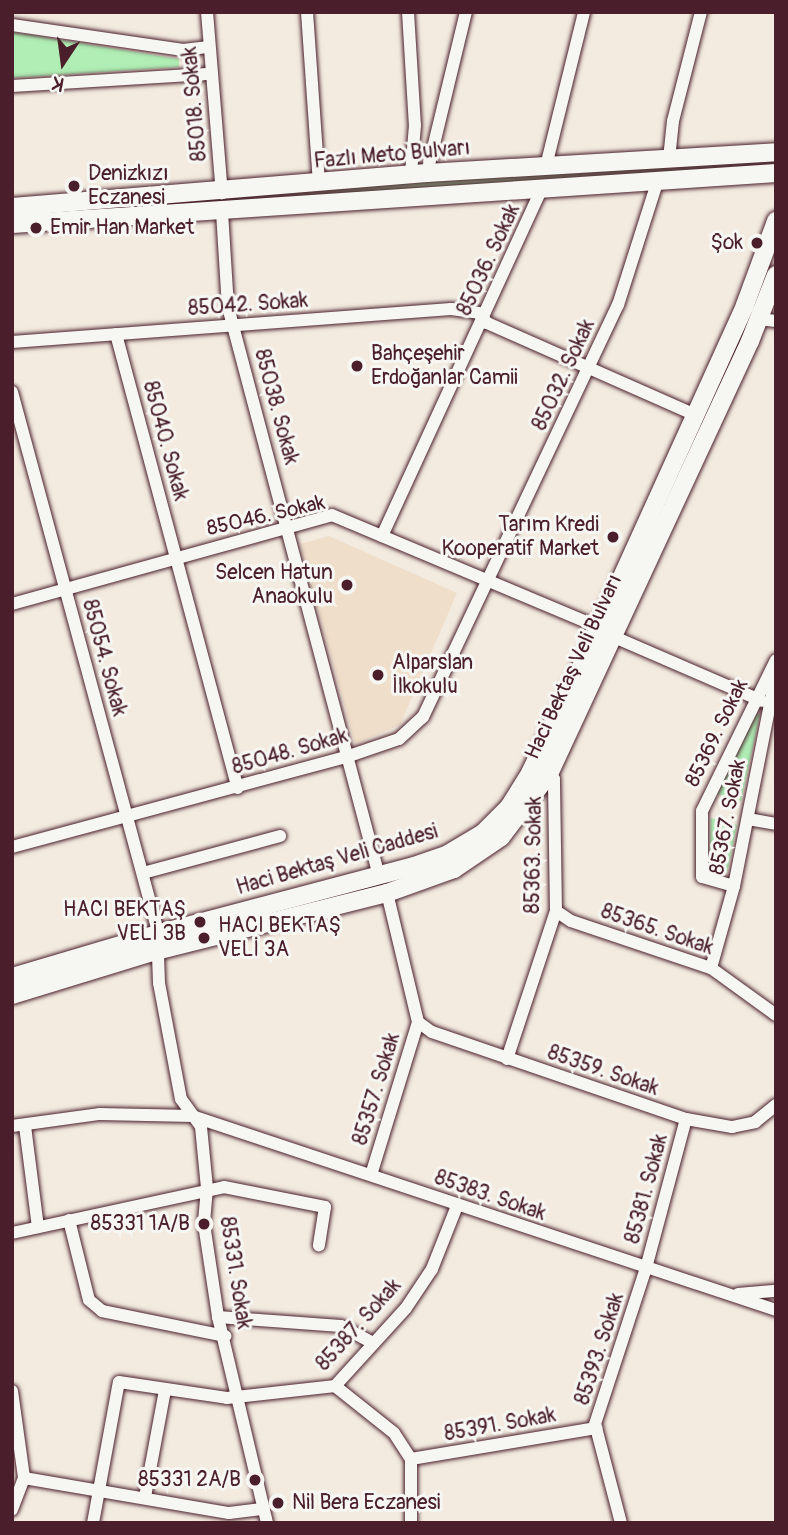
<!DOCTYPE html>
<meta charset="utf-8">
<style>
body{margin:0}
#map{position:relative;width:788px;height:1535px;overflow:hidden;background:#f3ebe0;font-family:Pangolin,sans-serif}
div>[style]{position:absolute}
.built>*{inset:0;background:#efdeca}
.green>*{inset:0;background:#b0eeb5}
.roads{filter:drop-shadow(0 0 2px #4a1f2b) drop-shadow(0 0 2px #4a1f2b)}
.street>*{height:12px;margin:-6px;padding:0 6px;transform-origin:6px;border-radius:6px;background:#f6f6f2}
.secondary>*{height:18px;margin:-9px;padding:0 9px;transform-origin:9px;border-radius:9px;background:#f6f6f2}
.dots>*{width:19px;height:19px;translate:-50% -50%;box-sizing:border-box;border:4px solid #f6f6f2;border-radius:50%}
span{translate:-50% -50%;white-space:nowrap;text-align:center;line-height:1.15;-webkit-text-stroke:6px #f6f6f2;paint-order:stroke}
.street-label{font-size:21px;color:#4a1f2b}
.poi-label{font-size:21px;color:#4a1f2b}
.left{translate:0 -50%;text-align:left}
.right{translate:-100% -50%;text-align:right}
.frame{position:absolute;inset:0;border:14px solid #4a1f2b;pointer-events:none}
.north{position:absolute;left:28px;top:28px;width:70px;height:70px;-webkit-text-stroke:5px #f6f6f2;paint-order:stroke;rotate:193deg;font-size:19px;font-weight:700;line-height:28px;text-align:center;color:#4a1f2b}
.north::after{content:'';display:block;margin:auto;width:24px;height:32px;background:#4a1f2b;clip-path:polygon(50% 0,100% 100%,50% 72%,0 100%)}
</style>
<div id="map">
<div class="built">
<i style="clip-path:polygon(329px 536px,457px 593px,400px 725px,355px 744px,300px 544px)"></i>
</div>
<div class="green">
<i style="clip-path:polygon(12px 32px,179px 59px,179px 67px,12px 78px)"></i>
<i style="clip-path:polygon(776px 160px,776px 167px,12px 217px,12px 213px,437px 179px)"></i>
<i style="clip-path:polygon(755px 713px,760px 714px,741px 801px,717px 794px)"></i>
<i style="clip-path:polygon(711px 818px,737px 825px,727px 873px,709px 869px)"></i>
</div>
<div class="roads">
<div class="street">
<i style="left:207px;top:12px;width:182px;rotate:85.3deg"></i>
<i style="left:307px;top:12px;width:172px;rotate:86deg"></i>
<i style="left:408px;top:12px;width:113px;rotate:86.5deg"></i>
<i style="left:415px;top:125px;width:49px;rotate:94.7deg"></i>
<i style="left:12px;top:25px;width:173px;rotate:8.3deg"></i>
<i style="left:183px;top:50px;width:26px;rotate:-7deg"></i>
<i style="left:12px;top:86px;width:199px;rotate:-3.5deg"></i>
<i style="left:669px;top:159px;width:38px;rotate:-84deg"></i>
<i style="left:673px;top:121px;width:113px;rotate:-75.6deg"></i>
<i style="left:546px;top:166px;width:159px;rotate:-76.1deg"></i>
<i style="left:427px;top:173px;width:166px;rotate:-76.4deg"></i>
<i style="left:222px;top:212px;width:95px;rotate:86.4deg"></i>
<i style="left:228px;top:307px;width:589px;rotate:75.14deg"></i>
<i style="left:759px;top:319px;width:17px;rotate:7deg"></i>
<i style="left:116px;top:334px;width:470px;rotate:75deg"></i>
<i style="left:12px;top:342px;width:440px;rotate:-4.3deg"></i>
<i style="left:451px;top:309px;width:28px;rotate:8deg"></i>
<i style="left:479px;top:313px;width:13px;rotate:51deg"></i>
<i style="left:487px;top:323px;width:228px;rotate:23.8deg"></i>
<i style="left:12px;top:392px;width:555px;rotate:74.86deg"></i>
<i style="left:157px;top:928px;width:55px;rotate:87.9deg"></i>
<i style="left:159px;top:983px;width:118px;rotate:79.3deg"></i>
<i style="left:181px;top:1099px;width:34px;rotate:54deg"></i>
<i style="left:201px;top:1127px;width:61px;rotate:84.4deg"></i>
<i style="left:207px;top:1188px;width:36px;rotate:95deg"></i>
<i style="left:204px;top:1224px;width:94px;rotate:81.4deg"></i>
<i style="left:218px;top:1317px;width:212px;rotate:76.6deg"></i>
<i style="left:382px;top:536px;width:380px;rotate:-65.3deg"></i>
<i style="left:12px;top:604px;width:332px;rotate:-15.5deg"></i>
<i style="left:332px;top:515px;width:290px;rotate:22.8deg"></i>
<i style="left:614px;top:637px;width:161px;rotate:23.4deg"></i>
<i style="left:748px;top:819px;width:28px;rotate:10deg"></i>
<i style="left:12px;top:847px;width:349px;rotate:-15.1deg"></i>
<i style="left:349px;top:756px;width:53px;rotate:-18.8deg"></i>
<i style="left:399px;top:739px;width:33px;rotate:-43deg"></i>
<i style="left:423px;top:717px;width:456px;rotate:-64.7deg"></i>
<i style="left:618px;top:305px;width:131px;rotate:-72.3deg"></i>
<i style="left:143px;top:873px;width:142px;rotate:-15.1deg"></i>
<i style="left:734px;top:886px;width:33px;rotate:-164deg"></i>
<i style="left:702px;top:877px;width:66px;rotate:-90deg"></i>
<i style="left:702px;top:811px;width:168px;rotate:-63.9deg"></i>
<i style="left:556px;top:911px;width:18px;rotate:34deg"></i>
<i style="left:571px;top:921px;width:148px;rotate:18.6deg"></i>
<i style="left:711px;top:968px;width:80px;rotate:35.9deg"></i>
<i style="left:711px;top:968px;width:85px;rotate:-74.3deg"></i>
<i style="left:734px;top:886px;width:217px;rotate:-78.8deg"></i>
<i style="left:418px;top:1022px;width:17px;rotate:36deg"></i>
<i style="left:432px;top:1032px;width:268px;rotate:18.9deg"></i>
<i style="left:686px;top:1119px;width:47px;rotate:9.9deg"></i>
<i style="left:732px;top:1127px;width:24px;rotate:-12deg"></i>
<i style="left:755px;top:1122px;width:27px;rotate:-39deg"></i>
<i style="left:507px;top:1059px;width:156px;rotate:-71.7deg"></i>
<i style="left:556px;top:911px;width:132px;rotate:-90.9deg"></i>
<i style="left:554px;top:779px;width:7px;rotate:-135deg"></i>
<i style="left:12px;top:1126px;width:89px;rotate:-7.8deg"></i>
<i style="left:100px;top:1114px;width:92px;rotate:1.2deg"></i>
<i style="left:192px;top:1116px;width:615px;rotate:18.38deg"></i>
<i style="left:25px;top:1126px;width:102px;rotate:82.7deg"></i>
<i style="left:371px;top:1175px;width:160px;rotate:-72.9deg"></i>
<i style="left:418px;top:1022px;width:133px;rotate:-103.5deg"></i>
<i style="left:69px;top:1220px;width:82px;rotate:76deg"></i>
<i style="left:89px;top:1300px;width:17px;rotate:40deg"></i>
<i style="left:102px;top:1311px;width:126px;rotate:11.5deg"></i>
<i style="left:12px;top:1233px;width:217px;rotate:-12.2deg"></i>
<i style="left:224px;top:1187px;width:103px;rotate:11.2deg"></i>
<i style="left:325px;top:1207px;width:39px;rotate:99deg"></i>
<i style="left:738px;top:1294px;width:38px;rotate:-5deg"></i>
<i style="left:218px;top:1317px;width:123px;rotate:4.2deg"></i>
<i style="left:341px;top:1326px;width:36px;rotate:28deg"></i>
<i style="left:335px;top:1386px;width:75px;rotate:38.5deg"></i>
<i style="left:394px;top:1433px;width:31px;rotate:57deg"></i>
<i style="left:411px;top:1459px;width:64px;rotate:90deg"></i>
<i style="left:12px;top:1391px;width:88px;rotate:82.1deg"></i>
<i style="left:24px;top:1478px;width:34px;rotate:111deg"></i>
<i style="left:411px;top:1459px;width:188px;rotate:-9.5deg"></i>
<i style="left:24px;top:1478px;width:208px;rotate:9.7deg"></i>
<i style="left:229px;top:1513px;width:35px;rotate:-7deg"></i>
<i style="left:145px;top:1497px;width:109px;rotate:-79.4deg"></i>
<i style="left:93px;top:1523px;width:143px;rotate:-79.6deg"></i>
<i style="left:119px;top:1382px;width:109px;rotate:8.4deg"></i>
<i style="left:227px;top:1398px;width:109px;rotate:-6.3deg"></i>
<i style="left:335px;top:1386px;width:105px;rotate:-47.7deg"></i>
<i style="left:406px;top:1308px;width:47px;rotate:-56.3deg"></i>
<i style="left:432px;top:1269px;width:68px;rotate:-68.4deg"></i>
<i style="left:621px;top:1523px;width:102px;rotate:-104.7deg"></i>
<i style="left:595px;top:1424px;width:164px;rotate:-71.9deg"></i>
<i style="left:646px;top:1268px;width:154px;rotate:-75deg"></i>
</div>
<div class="secondary">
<i style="left:12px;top:207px;width:416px;rotate:-4.7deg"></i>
<i style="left:427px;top:173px;width:350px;rotate:-3.4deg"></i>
<i style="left:12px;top:224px;width:766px;rotate:-3.82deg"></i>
<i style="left:12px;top:977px;width:151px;rotate:-16.5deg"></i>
<i style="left:157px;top:934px;width:266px;rotate:-14.8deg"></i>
<i style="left:414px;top:866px;width:36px;rotate:-19deg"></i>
<i style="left:448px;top:854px;width:41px;rotate:-31deg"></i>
<i style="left:483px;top:833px;width:37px;rotate:-45deg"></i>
<i style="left:509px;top:807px;width:40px;rotate:-58deg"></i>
<i style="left:530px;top:773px;width:108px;rotate:-64.1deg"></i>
<i style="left:577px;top:676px;width:407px;rotate:-65.6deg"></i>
<i style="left:745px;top:305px;width:90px;rotate:-69.7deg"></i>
<i style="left:12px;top:995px;width:151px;rotate:-17deg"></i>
<i style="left:156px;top:951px;width:238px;rotate:-14.1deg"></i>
<i style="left:387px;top:893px;width:71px;rotate:-19.7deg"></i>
<i style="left:454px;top:869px;width:57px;rotate:-34.2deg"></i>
<i style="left:501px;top:837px;width:79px;rotate:-52.7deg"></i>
<i style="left:549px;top:774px;width:477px;rotate:-65.1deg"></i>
<i style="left:750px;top:341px;width:71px;rotate:-68.5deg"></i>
</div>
</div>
<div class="dots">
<i style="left:74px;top:186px;background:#4a1f2b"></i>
<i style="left:36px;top:228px;background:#4a1f2b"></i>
<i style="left:757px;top:243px;background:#4a1f2b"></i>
<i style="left:357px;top:366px;background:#4a1f2b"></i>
<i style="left:613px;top:537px;background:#4a1f2b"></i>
<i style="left:347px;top:585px;background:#4a1f2b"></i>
<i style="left:378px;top:675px;background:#4a1f2b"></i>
<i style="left:200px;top:922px;background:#4a1f2b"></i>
<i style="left:204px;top:938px;background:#4a1f2b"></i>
<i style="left:204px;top:1224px;background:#4a1f2b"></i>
<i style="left:255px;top:1480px;background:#4a1f2b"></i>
<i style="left:278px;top:1503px;background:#4a1f2b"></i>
</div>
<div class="street-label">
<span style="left:195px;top:104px;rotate:-95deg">85018. Sokak</span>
<span style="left:392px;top:155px;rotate:-5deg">Fazlı Meto Bulvarı</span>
<span style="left:489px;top:260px;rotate:-65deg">85036. Sokak</span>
<span style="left:248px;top:305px;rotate:-4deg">85042. Sokak</span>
<span style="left:564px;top:375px;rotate:-65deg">85032. Sokak</span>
<span style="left:276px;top:407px;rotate:75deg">85038. Sokak</span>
<span style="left:165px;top:441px;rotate:75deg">85040. Sokak</span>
<span style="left:266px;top:516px;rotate:-13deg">85046. Sokak</span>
<span style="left:104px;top:658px;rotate:75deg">85054. Sokak</span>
<span style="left:574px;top:667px;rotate:-65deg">Haci Bektaş Veli Bulvarı</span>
<span style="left:717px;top:733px;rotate:-64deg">85369. Sokak</span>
<span style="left:290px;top:752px;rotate:-16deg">85048. Sokak</span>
<span style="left:728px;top:817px;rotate:-79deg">85367. Sokak</span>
<span style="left:534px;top:855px;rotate:-89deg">85363. Sokak</span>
<span style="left:337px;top:860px;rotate:-16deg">Haci Bektaş Veli Caddesi</span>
<span style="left:657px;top:930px;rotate:19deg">85365. Sokak</span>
<span style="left:603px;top:1071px;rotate:19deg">85359. Sokak</span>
<span style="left:377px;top:1089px;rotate:-73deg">85357. Sokak</span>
<span style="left:647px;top:1189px;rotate:-75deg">85381. Sokak</span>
<span style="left:490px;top:1196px;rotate:19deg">85383. Sokak</span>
<span style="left:235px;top:1273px;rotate:81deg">85331. Sokak</span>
<span style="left:359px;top:1325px;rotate:-48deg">85387. Sokak</span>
<span style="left:600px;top:1349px;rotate:-72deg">85393. Sokak</span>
<span style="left:500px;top:1425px;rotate:-10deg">85391. Sokak</span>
</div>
<div class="poi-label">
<span class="left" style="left:88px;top:186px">Denizkızı<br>Eczanesi</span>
<span class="left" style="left:50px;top:228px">Emir Han Market</span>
<span class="right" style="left:743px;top:243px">Şok</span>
<span class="left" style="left:371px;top:366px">Bahçeşehir<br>Erdoğanlar Camii</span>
<span class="right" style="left:599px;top:537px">Tarım Kredi<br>Kooperatif Market</span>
<span class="right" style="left:333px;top:585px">Selcen Hatun<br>Anaokulu</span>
<span class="left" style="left:392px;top:675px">Alparslan<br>İlkokulu</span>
<span class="right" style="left:186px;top:922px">HACI BEKTAŞ<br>VELİ 3B</span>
<span class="left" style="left:218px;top:938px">HACI BEKTAŞ<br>VELİ 3A</span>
<span class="right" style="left:190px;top:1224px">85331 1A/B</span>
<span class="right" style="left:241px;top:1480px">85331 2A/B</span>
<span class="left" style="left:292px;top:1503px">Nil Bera Eczanesi</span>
</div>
<div class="frame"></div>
<div class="north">K</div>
</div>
